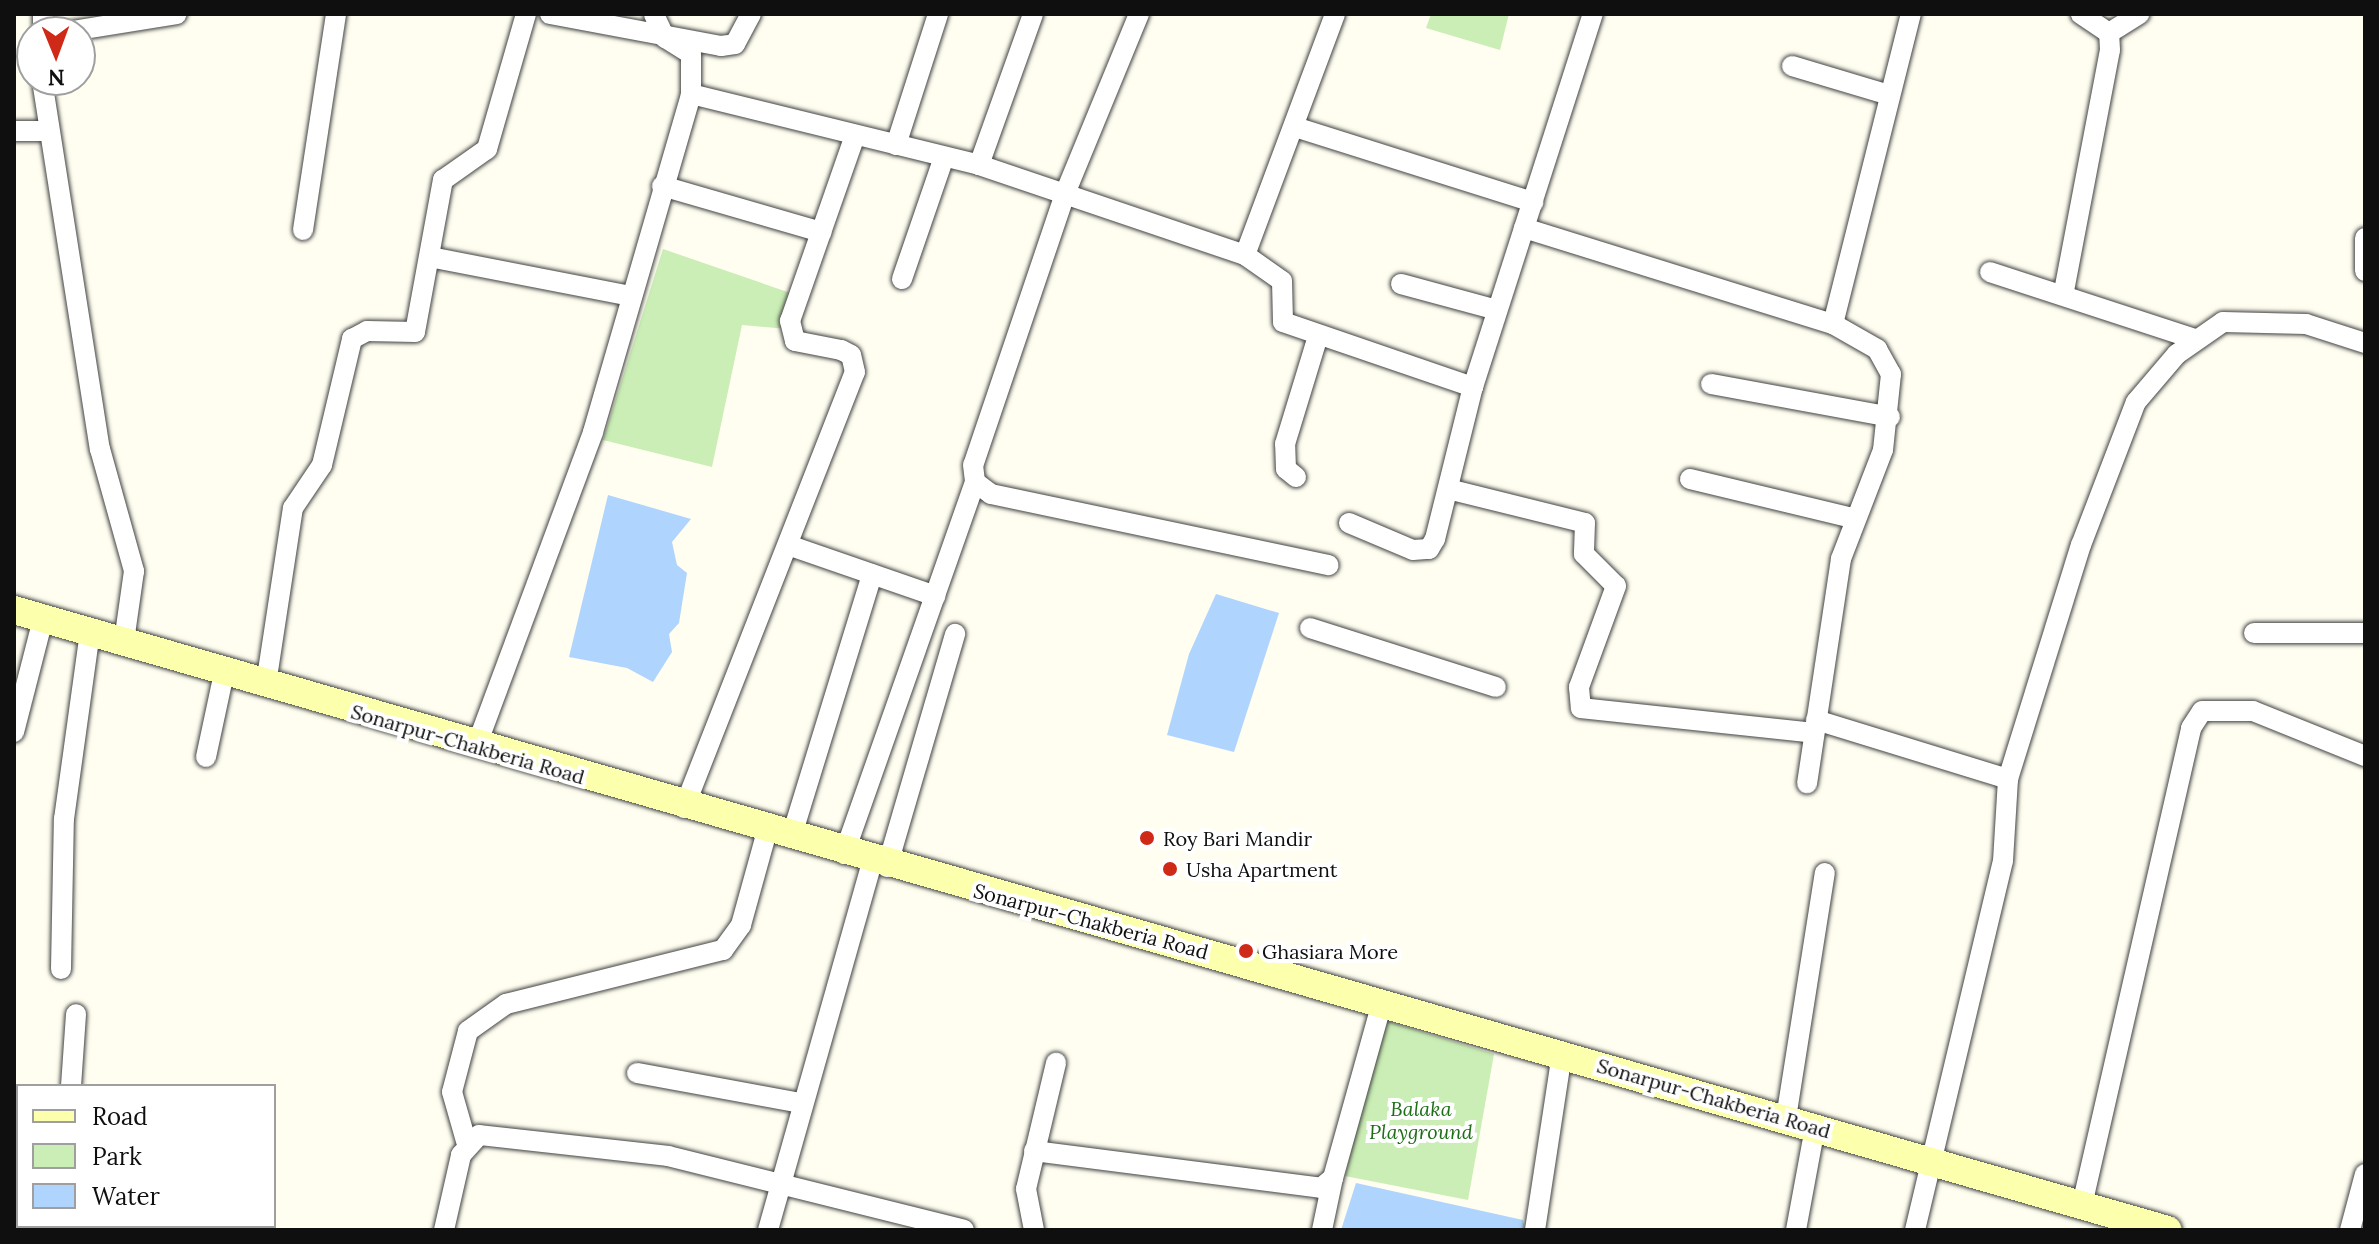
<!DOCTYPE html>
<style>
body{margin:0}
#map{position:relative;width:2379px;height:1244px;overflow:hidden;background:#fffef1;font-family:Lora,serif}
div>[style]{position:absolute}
.green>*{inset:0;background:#caeeb5}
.water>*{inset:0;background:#afd4fd}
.roads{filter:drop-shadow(0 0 2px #424242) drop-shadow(0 0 2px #424242)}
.street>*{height:20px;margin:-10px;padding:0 10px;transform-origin:10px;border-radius:10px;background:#fff}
.secondary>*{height:28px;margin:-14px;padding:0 14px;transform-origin:14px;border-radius:14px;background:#fcffac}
.dots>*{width:22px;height:22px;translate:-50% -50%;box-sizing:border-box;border:4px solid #fff;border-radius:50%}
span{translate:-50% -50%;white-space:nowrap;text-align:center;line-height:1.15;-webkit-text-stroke:8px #fff;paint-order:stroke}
.street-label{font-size:20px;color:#0f0f0f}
.poi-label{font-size:20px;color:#0f0f0f}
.left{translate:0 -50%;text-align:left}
.park-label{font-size:20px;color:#1d6e17;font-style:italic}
.frame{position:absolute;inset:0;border:16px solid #0f0f0f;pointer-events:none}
.legend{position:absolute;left:16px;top:1084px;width:260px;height:144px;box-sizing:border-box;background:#fff;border:2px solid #9f9f9f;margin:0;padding:10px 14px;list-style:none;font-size:24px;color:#0f0f0f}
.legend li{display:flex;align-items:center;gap:16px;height:40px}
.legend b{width:40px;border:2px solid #9f9f9f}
.north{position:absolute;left:16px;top:16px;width:80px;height:80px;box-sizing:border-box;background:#fff;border:2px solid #9f9f9f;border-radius:50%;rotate:179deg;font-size:22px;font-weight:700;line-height:32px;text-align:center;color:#0f0f0f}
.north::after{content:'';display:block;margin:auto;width:28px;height:36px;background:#cf2917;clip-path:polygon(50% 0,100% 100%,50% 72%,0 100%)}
</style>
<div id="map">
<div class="green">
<i style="clip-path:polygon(1431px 14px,1509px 14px,1500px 50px,1426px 28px)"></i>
<i style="clip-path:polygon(663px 249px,808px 299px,799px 330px,742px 325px,712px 467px,603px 440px)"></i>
<i style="clip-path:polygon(1383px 1020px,1494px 1054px,1468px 1200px,1345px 1176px)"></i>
</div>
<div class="water">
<i style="clip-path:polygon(608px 495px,691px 519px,672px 542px,677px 565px,687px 573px,679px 623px,669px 634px,672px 652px,653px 682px,627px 668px,569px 657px)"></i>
<i style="clip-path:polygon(1216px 594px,1279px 613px,1234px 752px,1167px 735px,1189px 654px)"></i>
<i style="clip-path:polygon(1356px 1183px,1523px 1220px,1525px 1230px,1341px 1230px)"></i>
</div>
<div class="roads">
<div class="street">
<i style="left:550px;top:14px;width:174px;rotate:10.6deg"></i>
<i style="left:721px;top:46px;width:14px;rotate:-8deg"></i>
<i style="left:735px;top:44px;width:34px;rotate:-62deg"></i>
<i style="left:1139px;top:14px;width:191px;rotate:112.4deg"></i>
<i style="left:1066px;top:191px;width:289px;rotate:108.7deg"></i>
<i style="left:973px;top:465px;width:17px;rotate:83deg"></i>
<i style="left:975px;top:482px;width:20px;rotate:37deg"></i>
<i style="left:991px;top:494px;width:345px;rotate:11.9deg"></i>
<i style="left:43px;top:32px;width:18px;rotate:-90deg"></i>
<i style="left:66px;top:32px;width:112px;rotate:-9.2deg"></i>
<i style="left:2109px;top:33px;width:36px;rotate:-32deg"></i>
<i style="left:1792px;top:66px;width:101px;rotate:16.6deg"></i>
<i style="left:42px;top:80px;width:374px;rotate:81.1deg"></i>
<i style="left:100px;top:449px;width:127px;rotate:74.4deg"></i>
<i style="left:134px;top:571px;width:71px;rotate:98.1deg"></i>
<i style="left:691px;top:94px;width:297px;rotate:13.8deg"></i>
<i style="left:979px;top:165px;width:281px;rotate:18.7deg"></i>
<i style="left:1245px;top:255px;width:257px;rotate:-69.5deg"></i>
<i style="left:1295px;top:127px;width:250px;rotate:17.5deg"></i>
<i style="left:14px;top:131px;width:34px"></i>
<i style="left:896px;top:145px;width:138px;rotate:-72.2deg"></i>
<i style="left:979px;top:165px;width:160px;rotate:-70.3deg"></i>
<i style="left:662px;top:186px;width:166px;rotate:16.1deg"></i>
<i style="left:1524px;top:228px;width:324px;rotate:17.3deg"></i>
<i style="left:1833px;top:324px;width:51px;rotate:29.6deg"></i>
<i style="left:1877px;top:349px;width:29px;rotate:61deg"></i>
<i style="left:1891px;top:374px;width:76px;rotate:96deg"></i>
<i style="left:1883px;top:450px;width:117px;rotate:111.1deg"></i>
<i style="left:1841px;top:559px;width:227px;rotate:98.6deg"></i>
<i style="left:303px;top:230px;width:219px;rotate:-81.3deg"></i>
<i style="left:2365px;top:238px;width:33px;rotate:90deg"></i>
<i style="left:1245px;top:255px;width:45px;rotate:35.1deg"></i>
<i style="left:1282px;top:281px;width:41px;rotate:88.6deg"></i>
<i style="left:1283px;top:322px;width:201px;rotate:18.9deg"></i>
<i style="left:430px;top:257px;width:205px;rotate:11deg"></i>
<i style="left:1990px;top:272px;width:216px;rotate:18.1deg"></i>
<i style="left:902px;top:279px;width:129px;rotate:-71deg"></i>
<i style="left:1401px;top:284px;width:99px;rotate:15.2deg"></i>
<i style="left:2064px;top:291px;width:245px;rotate:-79.2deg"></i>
<i style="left:2110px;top:50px;width:17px;rotate:-93deg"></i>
<i style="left:2109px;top:33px;width:34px;rotate:-146deg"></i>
<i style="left:1833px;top:324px;width:320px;rotate:-75.9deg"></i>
<i style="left:1711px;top:384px;width:182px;rotate:10.4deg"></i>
<i style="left:1296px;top:477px;width:13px;rotate:-141deg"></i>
<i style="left:1286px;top:469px;width:25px;rotate:-92deg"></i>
<i style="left:1285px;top:444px;width:113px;rotate:-73deg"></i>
<i style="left:1690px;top:479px;width:167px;rotate:13.5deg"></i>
<i style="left:1448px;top:489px;width:141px;rotate:13.9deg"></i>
<i style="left:1585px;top:523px;width:31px;rotate:92deg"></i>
<i style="left:1584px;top:554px;width:45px;rotate:45deg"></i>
<i style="left:1616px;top:586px;width:108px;rotate:110.1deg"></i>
<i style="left:1579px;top:687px;width:21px;rotate:85deg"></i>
<i style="left:1581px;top:708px;width:234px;rotate:6.1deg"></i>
<i style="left:1349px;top:523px;width:69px;rotate:22.9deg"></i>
<i style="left:1413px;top:550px;width:16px;rotate:-4deg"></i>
<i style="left:1429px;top:549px;width:12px;rotate:-59deg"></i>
<i style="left:1435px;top:539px;width:157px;rotate:-76deg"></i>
<i style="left:1473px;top:387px;width:392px;rotate:-72.2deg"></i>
<i style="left:788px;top:545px;width:156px;rotate:19.1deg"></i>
<i style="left:1310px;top:628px;width:195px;rotate:17.6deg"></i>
<i style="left:2254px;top:633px;width:111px"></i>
<i style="left:266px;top:684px;width:178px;rotate:-81.3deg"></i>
<i style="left:293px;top:508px;width:52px;rotate:-56deg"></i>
<i style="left:322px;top:465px;width:130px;rotate:-76.6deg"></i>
<i style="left:352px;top:339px;width:17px;rotate:-28deg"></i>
<i style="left:367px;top:331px;width:48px;rotate:1.2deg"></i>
<i style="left:415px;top:332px;width:155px;rotate:-79.6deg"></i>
<i style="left:443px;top:180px;width:54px;rotate:-35.2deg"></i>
<i style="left:487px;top:149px;width:141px;rotate:-73.9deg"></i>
<i style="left:1816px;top:720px;width:201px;rotate:17.1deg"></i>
<i style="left:14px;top:732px;width:117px;rotate:-75.6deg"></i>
<i style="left:476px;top:747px;width:336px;rotate:-69.6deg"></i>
<i style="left:593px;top:432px;width:352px;rotate:-73.8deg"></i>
<i style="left:691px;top:94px;width:40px;rotate:-90deg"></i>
<i style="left:691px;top:54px;width:31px;rotate:-148deg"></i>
<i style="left:665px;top:38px;width:26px;rotate:-115deg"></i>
<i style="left:206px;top:757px;width:86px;rotate:-77.9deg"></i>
<i style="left:684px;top:808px;width:468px;rotate:-68.6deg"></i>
<i style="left:855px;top:372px;width:17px;rotate:-103deg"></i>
<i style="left:851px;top:355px;width:11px;rotate:-153deg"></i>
<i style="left:841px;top:350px;width:47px;rotate:-168.9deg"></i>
<i style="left:795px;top:341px;width:21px;rotate:-104deg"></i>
<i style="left:790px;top:321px;width:197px;rotate:-70.7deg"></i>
<i style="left:791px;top:838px;width:276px;rotate:-72.9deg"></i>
<i style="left:844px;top:854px;width:394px;rotate:-70.6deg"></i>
<i style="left:887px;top:867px;width:243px;rotate:-73.7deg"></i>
<i style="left:61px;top:969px;width:150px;rotate:-88.9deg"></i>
<i style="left:64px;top:819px;width:189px;rotate:-82.1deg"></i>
<i style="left:637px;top:1073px;width:166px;rotate:10.4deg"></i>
<i style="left:71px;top:1086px;width:72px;rotate:-86deg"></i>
<i style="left:1786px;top:1118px;width:248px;rotate:-81deg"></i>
<i style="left:466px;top:1141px;width:51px;rotate:-105.9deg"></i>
<i style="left:452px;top:1092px;width:63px;rotate:-75.3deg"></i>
<i style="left:468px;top:1031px;width:47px;rotate:-35.4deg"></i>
<i style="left:506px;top:1004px;width:224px;rotate:-14deg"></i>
<i style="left:723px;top:950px;width:31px;rotate:-54deg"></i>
<i style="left:741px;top:925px;width:98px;rotate:-74.5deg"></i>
<i style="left:1034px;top:1151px;width:289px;rotate:7.3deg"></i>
<i style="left:1321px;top:1188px;width:16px;rotate:-40deg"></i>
<i style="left:1333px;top:1178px;width:183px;rotate:-74.4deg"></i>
<i style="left:2082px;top:1205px;width:489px;rotate:-77.1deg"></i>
<i style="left:2191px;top:728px;width:20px;rotate:-57deg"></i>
<i style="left:2202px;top:711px;width:51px"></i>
<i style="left:2253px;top:711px;width:121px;rotate:21.9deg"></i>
<i style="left:60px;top:1230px;width:4px;rotate:-76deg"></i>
<i style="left:444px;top:1230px;width:77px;rotate:-77.2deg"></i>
<i style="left:461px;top:1155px;width:27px;rotate:-48deg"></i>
<i style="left:479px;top:1135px;width:190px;rotate:6.3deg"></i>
<i style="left:668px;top:1156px;width:305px;rotate:14deg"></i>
<i style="left:768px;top:1230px;width:382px;rotate:-74.2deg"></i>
<i style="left:1034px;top:1230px;width:42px;rotate:-101deg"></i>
<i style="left:1026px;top:1189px;width:130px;rotate:-76.6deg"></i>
<i style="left:1322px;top:1230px;width:53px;rotate:-78.1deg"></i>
<i style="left:1535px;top:1230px;width:178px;rotate:-81.3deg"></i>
<i style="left:1796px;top:1230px;width:105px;rotate:-79.5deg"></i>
<i style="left:1915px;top:1230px;width:379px;rotate:-76.6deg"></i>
<i style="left:2003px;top:861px;width:82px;rotate:-86.5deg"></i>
<i style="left:2008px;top:779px;width:245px;rotate:-72.7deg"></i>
<i style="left:2081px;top:545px;width:153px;rotate:-69deg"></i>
<i style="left:2136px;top:402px;width:63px;rotate:-49.5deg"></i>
<i style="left:2177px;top:354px;width:56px;rotate:-34.8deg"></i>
<i style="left:2223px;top:322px;width:83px;rotate:1.4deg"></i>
<i style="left:2306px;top:324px;width:62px;rotate:17.9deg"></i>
<i style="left:2350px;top:1230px;width:58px;rotate:-75deg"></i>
</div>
<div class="secondary">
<i style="left:14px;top:610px;width:2241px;rotate:16.06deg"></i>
</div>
</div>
<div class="dots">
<i style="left:1147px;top:838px;background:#cf2917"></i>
<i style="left:1170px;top:869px;background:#cf2917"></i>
<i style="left:1246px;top:951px;background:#cf2917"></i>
</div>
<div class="street-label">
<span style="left:468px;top:744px;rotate:16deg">Sonarpur-Chakberia Road</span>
<span style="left:1091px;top:921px;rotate:15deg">Sonarpur-Chakberia Road</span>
<span style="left:1714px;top:1098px;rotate:16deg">Sonarpur-Chakberia Road</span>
</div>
<div class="poi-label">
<span class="left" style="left:1163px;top:838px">Roy Bari Mandir</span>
<span class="left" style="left:1186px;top:869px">Usha Apartment</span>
<span class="left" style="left:1262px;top:951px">Ghasiara More</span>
</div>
<div class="park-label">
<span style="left:1421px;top:1120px">Balaka<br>Playground</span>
</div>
<div class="frame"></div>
<ul class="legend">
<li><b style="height:10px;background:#fcffac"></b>Road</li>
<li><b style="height:22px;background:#caeeb5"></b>Park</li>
<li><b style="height:22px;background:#afd4fd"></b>Water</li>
</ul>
<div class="north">N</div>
</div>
